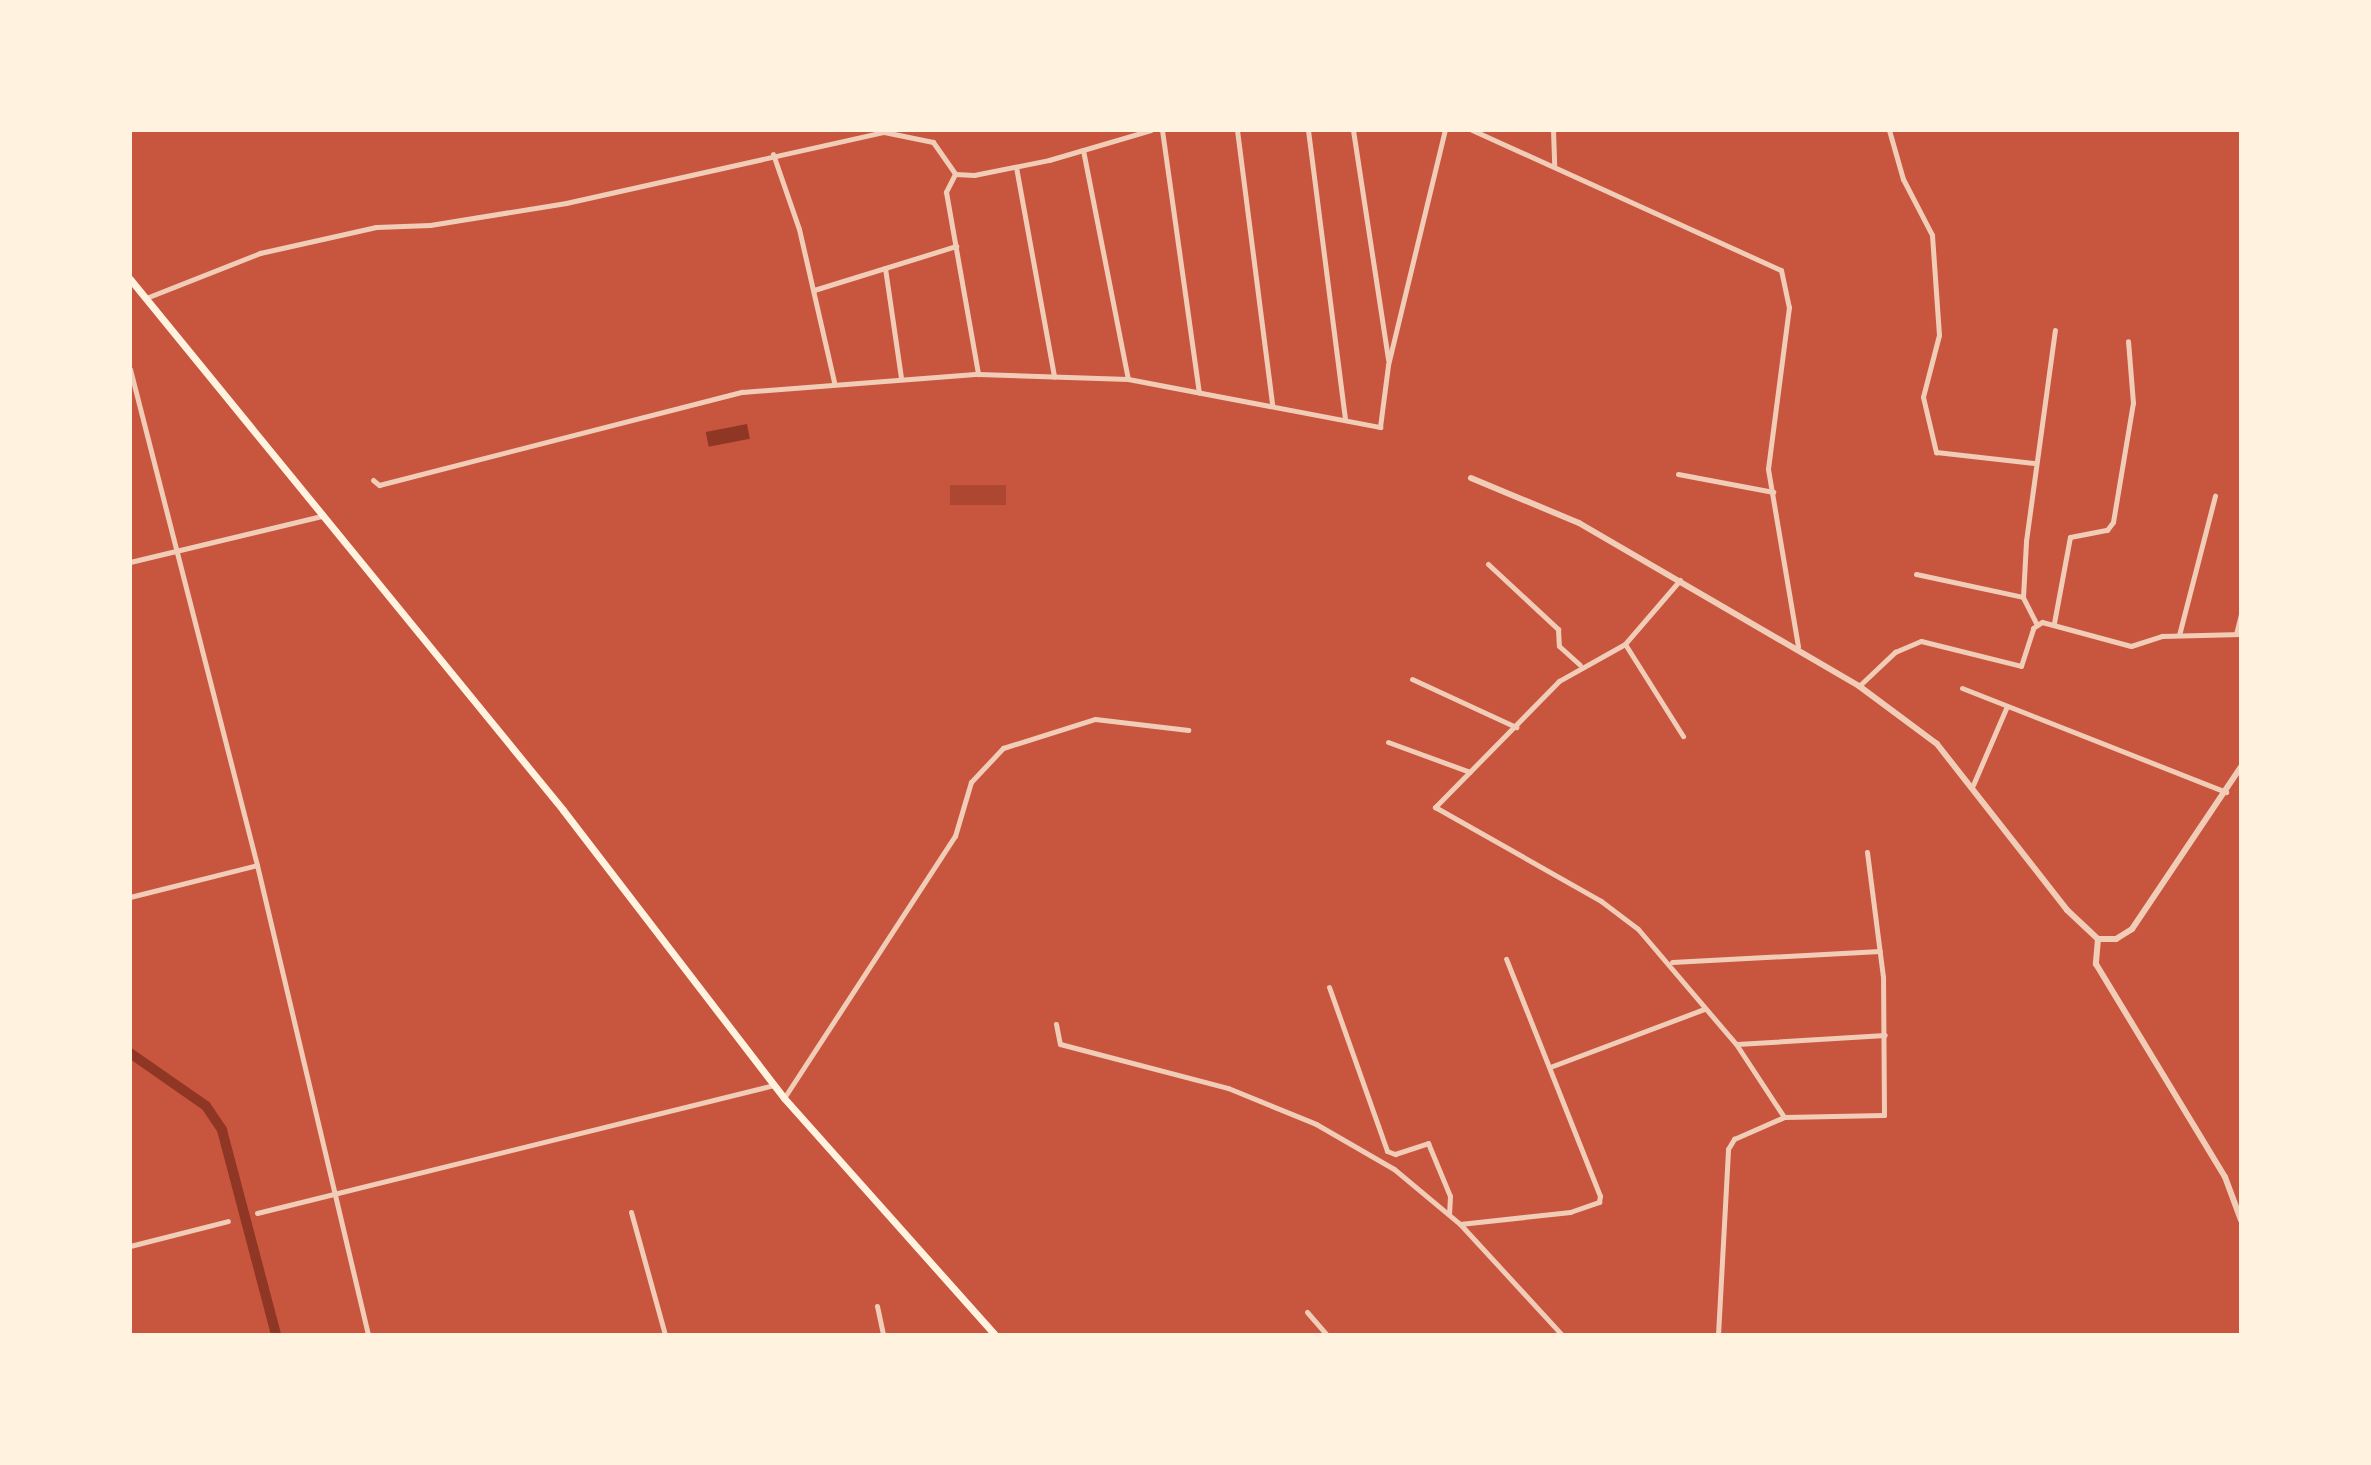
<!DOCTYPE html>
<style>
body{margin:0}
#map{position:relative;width:2371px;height:1465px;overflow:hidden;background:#c8553d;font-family:Commissioner,sans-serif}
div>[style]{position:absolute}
.green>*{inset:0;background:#ae4732;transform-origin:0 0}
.water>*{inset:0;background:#8f3625;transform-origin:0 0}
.canal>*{height:10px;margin:-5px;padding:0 5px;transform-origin:5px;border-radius:5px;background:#8f3625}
.minor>*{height:5px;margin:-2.5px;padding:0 2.5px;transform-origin:2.5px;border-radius:2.5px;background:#f1ccb7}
.tertiary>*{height:6px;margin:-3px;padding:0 3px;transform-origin:3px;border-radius:3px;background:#f1ccb7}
.secondary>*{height:7px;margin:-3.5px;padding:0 3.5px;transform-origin:3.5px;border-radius:3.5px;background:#fff3e0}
span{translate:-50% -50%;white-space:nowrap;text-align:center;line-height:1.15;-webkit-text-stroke:6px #fff3e0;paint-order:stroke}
.frame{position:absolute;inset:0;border:132px solid #fff3e0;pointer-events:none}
</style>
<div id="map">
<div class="green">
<i style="left:1006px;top:485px;width:20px;height:56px;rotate:90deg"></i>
</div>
<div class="water">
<i style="left:747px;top:424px;width:15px;height:42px;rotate:79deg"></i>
</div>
<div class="canal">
<i style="left:130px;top:1053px;width:93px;rotate:34.9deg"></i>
<i style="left:206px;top:1106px;width:29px;rotate:56deg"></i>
<i style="left:222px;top:1130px;width:212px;rotate:75.2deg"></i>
</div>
<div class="minor">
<i style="left:1162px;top:130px;width:265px;rotate:82deg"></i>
<i style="left:1237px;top:130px;width:277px;rotate:82.7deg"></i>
<i style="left:1308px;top:130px;width:292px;rotate:82.7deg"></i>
<i style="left:1353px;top:130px;width:233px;rotate:81.3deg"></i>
<i style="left:1472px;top:130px;width:339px;rotate:24.4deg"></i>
<i style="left:1781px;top:270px;width:38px;rotate:78deg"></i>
<i style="left:1789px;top:307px;width:163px;rotate:97.4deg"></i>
<i style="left:1768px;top:469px;width:180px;rotate:80.4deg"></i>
<i style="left:1553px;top:130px;width:34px;rotate:88deg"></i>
<i style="left:1889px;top:130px;width:51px;rotate:74.1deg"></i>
<i style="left:1903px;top:179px;width:63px;rotate:62.6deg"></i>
<i style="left:1932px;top:235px;width:100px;rotate:86deg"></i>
<i style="left:1939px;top:335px;width:64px;rotate:104.5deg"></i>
<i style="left:1923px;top:397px;width:57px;rotate:76.7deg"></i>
<i style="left:1936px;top:452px;width:99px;rotate:6.4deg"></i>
<i style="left:1083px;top:150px;width:233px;rotate:78.9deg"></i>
<i style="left:773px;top:154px;width:79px;rotate:70.9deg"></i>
<i style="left:799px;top:229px;width:157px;rotate:77.1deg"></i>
<i style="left:1016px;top:167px;width:213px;rotate:79.7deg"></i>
<i style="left:955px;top:174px;width:20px;rotate:117deg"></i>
<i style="left:946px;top:192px;width:185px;rotate:80deg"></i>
<i style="left:885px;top:268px;width:111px;rotate:81.7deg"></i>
<i style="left:814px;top:290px;width:149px;rotate:-17.2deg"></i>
<i style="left:146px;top:298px;width:123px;rotate:-21.5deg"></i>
<i style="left:260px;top:253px;width:119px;rotate:-12.6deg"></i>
<i style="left:376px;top:227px;width:54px;rotate:-2.1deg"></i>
<i style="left:430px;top:225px;width:138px;rotate:-9.2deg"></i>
<i style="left:566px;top:203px;width:326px;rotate:-12.6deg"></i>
<i style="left:884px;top:132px;width:50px;rotate:11.5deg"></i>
<i style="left:933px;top:142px;width:39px;rotate:55deg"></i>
<i style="left:955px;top:174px;width:19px;rotate:3deg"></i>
<i style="left:974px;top:175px;width:76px;rotate:-11.3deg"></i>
<i style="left:1049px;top:160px;width:106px;rotate:-16.4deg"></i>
<i style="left:130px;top:369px;width:512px;rotate:75.64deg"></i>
<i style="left:257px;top:865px;width:483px;rotate:76.7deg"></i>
<i style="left:1678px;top:474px;width:97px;rotate:10.7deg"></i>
<i style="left:373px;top:480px;width:8px;rotate:40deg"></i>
<i style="left:379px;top:485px;width:375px;rotate:-14.4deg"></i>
<i style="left:742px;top:392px;width:237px;rotate:-4.4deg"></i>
<i style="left:978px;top:374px;width:150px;rotate:1.9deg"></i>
<i style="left:1128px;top:379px;width:257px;rotate:10.8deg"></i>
<i style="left:1380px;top:427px;width:63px;rotate:-82.6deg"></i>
<i style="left:1388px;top:365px;width:242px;rotate:-76.4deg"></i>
<i style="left:130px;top:562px;width:197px;rotate:-13.5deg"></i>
<i style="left:1488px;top:564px;width:96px;rotate:42.9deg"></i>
<i style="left:1558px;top:629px;width:17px;rotate:87deg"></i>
<i style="left:1559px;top:646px;width:28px;rotate:42deg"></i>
<i style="left:1916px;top:574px;width:109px;rotate:12.1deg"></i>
<i style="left:1680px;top:580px;width:84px;rotate:130.7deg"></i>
<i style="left:1625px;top:644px;width:76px;rotate:150.7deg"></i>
<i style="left:1559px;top:681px;width:177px;rotate:134.5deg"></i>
<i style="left:1435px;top:807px;width:191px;rotate:29.5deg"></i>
<i style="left:1601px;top:901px;width:46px;rotate:37.1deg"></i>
<i style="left:1638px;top:929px;width:151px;rotate:49.6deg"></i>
<i style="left:1736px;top:1044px;width:87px;rotate:56.7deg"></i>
<i style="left:2036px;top:623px;width:29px;rotate:-117deg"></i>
<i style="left:2023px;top:597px;width:56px;rotate:-86.9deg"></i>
<i style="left:2026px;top:541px;width:213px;rotate:-82.2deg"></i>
<i style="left:2054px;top:623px;width:87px;rotate:-79.5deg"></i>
<i style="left:2070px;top:537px;width:38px;rotate:-11deg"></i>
<i style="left:2107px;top:530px;width:10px;rotate:-53deg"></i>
<i style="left:2113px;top:522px;width:121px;rotate:-80.5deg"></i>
<i style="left:2133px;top:403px;width:62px;rotate:-94.6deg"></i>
<i style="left:2236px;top:634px;width:21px;rotate:-76deg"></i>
<i style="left:2179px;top:635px;width:144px;rotate:-75.5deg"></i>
<i style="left:1625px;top:644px;width:109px;rotate:57.8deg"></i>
<i style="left:1412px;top:679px;width:115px;rotate:24.8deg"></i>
<i style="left:1859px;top:686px;width:50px;rotate:-43.4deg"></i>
<i style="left:1895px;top:652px;width:28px;rotate:-23deg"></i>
<i style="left:1921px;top:641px;width:103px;rotate:14deg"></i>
<i style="left:2021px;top:666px;width:40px;rotate:-72deg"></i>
<i style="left:2033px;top:628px;width:11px;rotate:-34deg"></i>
<i style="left:2042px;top:622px;width:92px;rotate:15.1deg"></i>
<i style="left:2131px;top:646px;width:33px;rotate:-18deg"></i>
<i style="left:2162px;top:636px;width:79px;rotate:-1.5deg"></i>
<i style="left:1962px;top:688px;width:284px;rotate:21.5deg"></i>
<i style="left:1388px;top:742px;width:87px;rotate:20.1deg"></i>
<i style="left:1973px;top:785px;width:86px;rotate:-66.7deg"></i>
<i style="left:130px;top:897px;width:131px;rotate:-14.1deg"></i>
<i style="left:1672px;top:962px;width:208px;rotate:-3deg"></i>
<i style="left:1329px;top:987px;width:174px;rotate:70.5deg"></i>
<i style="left:1387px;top:1151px;width:9px;rotate:21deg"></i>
<i style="left:1395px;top:1154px;width:35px;rotate:-18deg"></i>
<i style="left:1428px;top:1143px;width:57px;rotate:67.5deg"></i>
<i style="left:1450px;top:1196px;width:17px;rotate:93deg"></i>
<i style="left:1056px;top:1024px;width:20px;rotate:79deg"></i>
<i style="left:1060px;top:1044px;width:174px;rotate:14.7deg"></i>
<i style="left:1228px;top:1088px;width:95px;rotate:22.2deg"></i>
<i style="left:1316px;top:1124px;width:90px;rotate:30deg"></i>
<i style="left:1394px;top:1169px;width:86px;rotate:39.8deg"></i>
<i style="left:1460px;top:1224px;width:151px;rotate:47.4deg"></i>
<i style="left:1737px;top:1044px;width:148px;rotate:-3.5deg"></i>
<i style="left:1550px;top:1067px;width:165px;rotate:-20.6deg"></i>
<i style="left:784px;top:1098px;width:313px;rotate:-56.9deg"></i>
<i style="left:955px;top:836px;width:56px;rotate:-73.5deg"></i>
<i style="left:971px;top:782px;width:47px;rotate:-46.7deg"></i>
<i style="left:1003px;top:748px;width:96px;rotate:-17.5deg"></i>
<i style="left:1095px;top:719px;width:94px;rotate:6.7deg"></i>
<i style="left:631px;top:1212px;width:128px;rotate:74.5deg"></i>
<i style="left:257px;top:1213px;width:533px;rotate:-13.91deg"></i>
<i style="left:1460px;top:1224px;width:111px;rotate:-6.2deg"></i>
<i style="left:1570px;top:1212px;width:31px;rotate:-19deg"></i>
<i style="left:1599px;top:1202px;width:6px;rotate:-81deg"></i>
<i style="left:1600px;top:1196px;width:255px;rotate:-111.6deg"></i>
<i style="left:130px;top:1246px;width:101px;rotate:-14.3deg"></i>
<i style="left:877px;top:1306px;width:30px;rotate:78deg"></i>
<i style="left:1307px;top:1312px;width:30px;rotate:49deg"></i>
<i style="left:1718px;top:1335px;width:186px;rotate:-86.9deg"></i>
<i style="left:1728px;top:1149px;width:12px;rotate:-59deg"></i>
<i style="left:1734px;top:1139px;width:55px;rotate:-23.7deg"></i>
<i style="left:1784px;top:1117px;width:100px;rotate:-1.1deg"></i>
<i style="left:1884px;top:1115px;width:138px;rotate:-90.4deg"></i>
<i style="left:1883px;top:977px;width:126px;rotate:-97.3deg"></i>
</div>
<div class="tertiary">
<i style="left:1471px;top:478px;width:117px;rotate:22.6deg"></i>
<i style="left:1579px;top:523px;width:324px;rotate:30.2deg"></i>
<i style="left:1859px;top:686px;width:97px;rotate:36.6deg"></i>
<i style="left:1937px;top:744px;width:211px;rotate:51.9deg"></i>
<i style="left:2067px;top:910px;width:42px;rotate:43.1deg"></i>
<i style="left:2098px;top:939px;width:18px"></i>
<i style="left:2116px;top:939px;width:19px;rotate:-32deg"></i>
<i style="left:2132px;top:929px;width:195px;rotate:-56.1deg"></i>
<i style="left:2098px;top:939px;width:25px;rotate:95deg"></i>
<i style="left:2096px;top:964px;width:249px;rotate:58.8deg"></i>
<i style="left:2225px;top:1177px;width:46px;rotate:69.6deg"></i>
</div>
<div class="secondary">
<i style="left:130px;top:279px;width:685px;rotate:50.8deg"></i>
<i style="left:563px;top:810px;width:363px;rotate:52.5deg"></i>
<i style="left:784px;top:1098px;width:317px;rotate:48.3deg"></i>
</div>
<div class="frame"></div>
</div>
